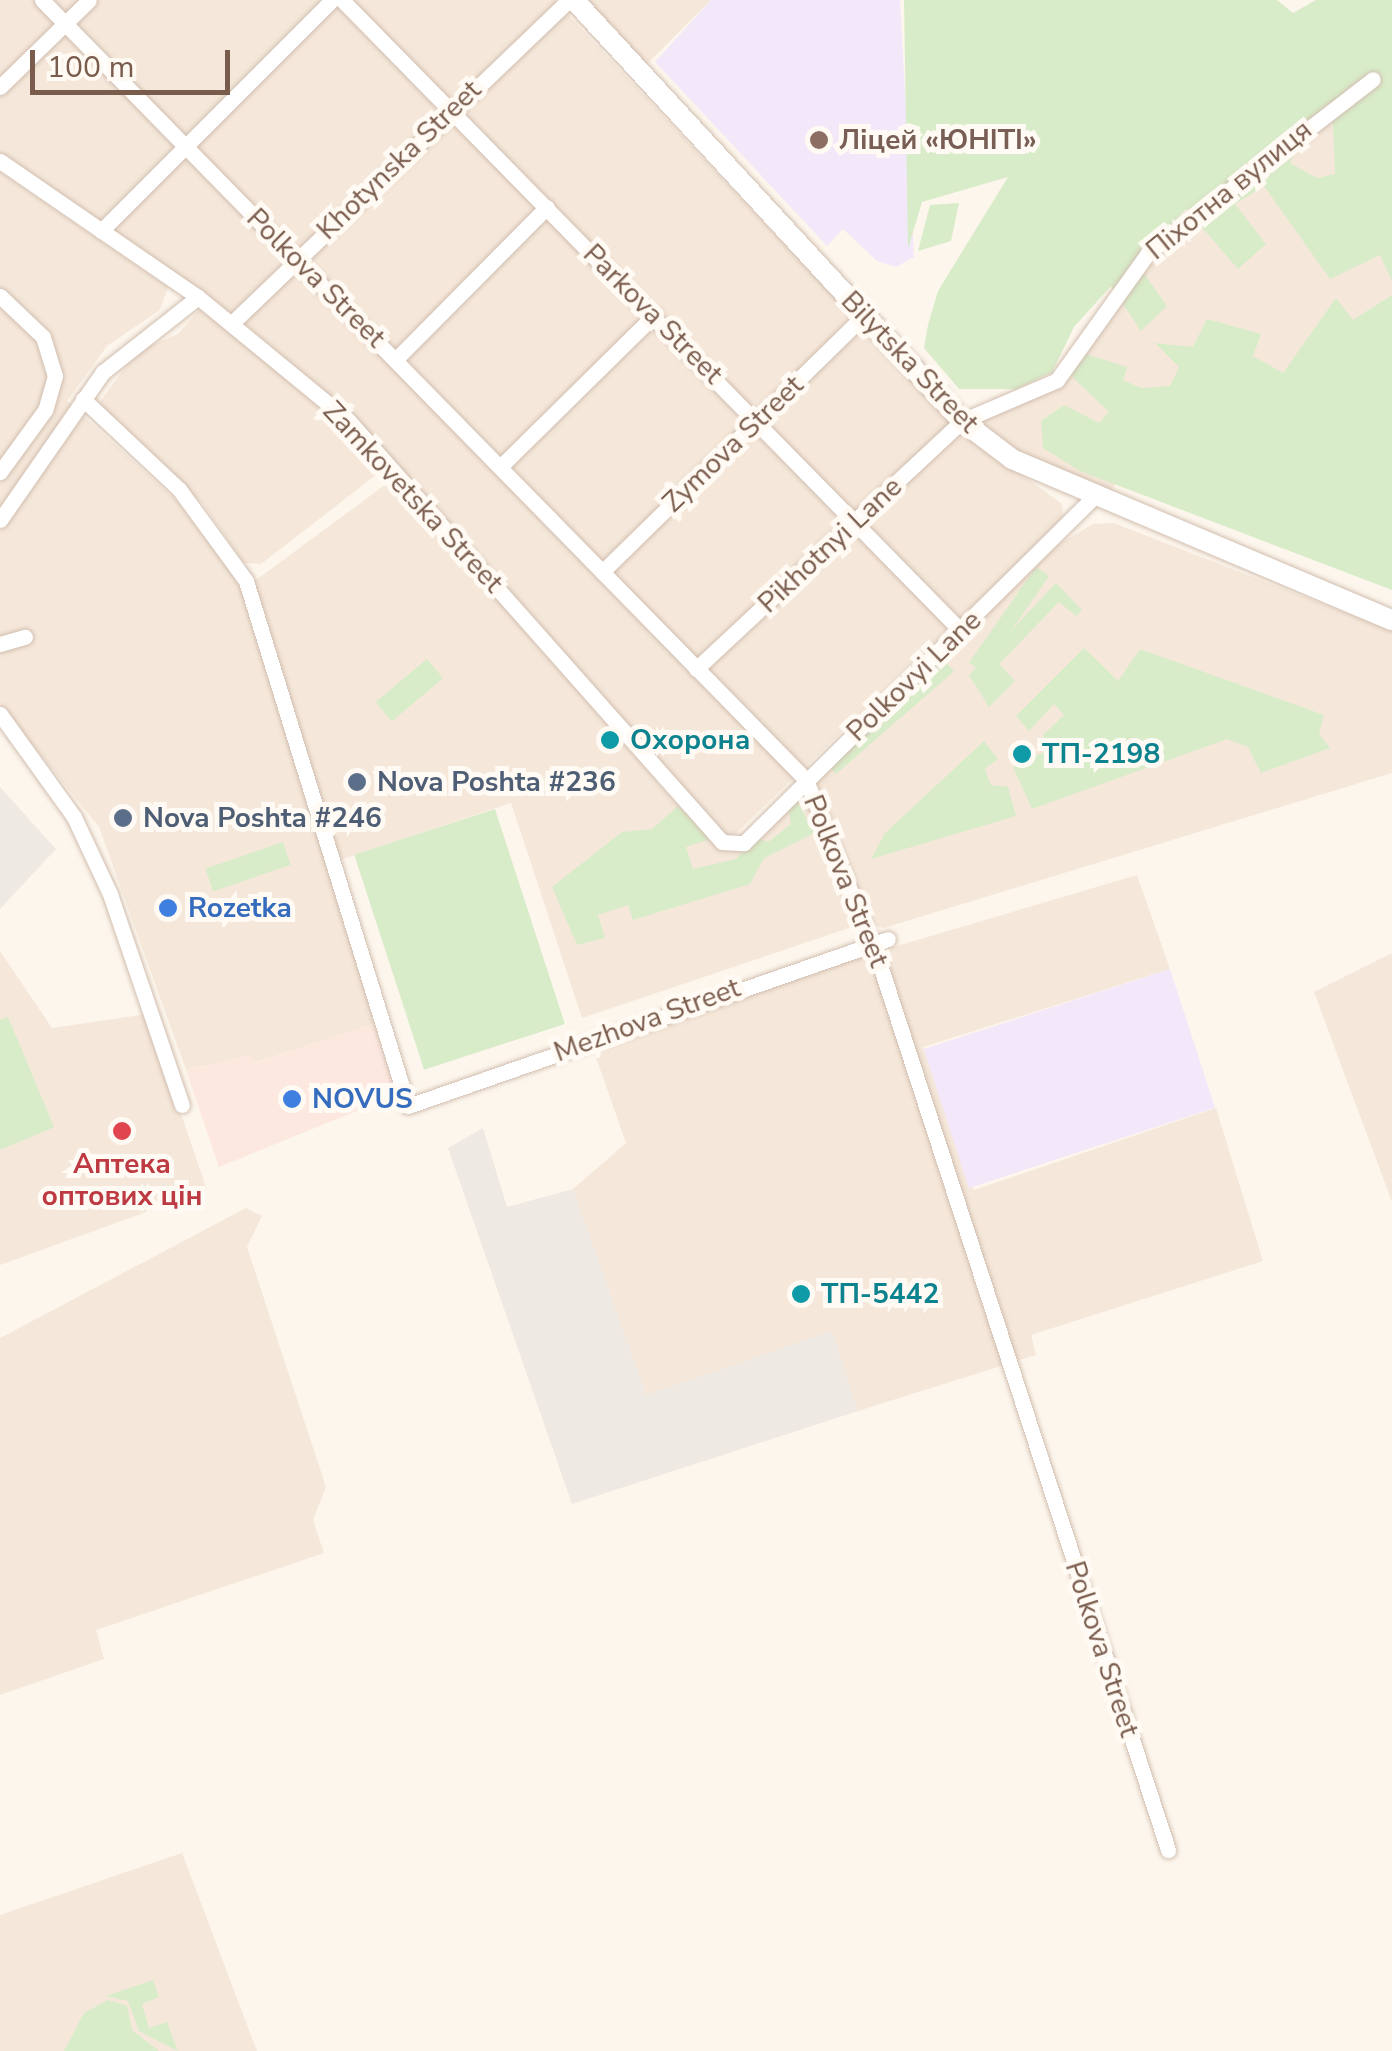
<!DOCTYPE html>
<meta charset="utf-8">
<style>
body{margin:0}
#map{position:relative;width:1392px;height:2051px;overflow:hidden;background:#fdf6ec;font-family:"Nunito Sans",sans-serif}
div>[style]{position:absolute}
.residential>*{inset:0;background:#f5e8da}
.commercial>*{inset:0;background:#fde8e0}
.industrial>*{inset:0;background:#efe9e4}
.education>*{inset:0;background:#f3e8fa;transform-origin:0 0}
.green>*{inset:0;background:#d8ecc9;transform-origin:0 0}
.roads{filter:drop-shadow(0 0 2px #d1beb0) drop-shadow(0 0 2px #d1beb0)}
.street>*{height:15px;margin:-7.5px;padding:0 7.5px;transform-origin:7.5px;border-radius:7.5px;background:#fff}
.secondary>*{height:20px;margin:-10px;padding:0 10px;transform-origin:10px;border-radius:10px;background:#fff}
.dots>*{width:28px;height:28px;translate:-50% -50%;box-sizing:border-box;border:5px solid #fffaf3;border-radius:50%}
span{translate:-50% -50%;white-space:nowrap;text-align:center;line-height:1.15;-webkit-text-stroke:10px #fffaf3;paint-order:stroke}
.education-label{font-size:28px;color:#785e54;font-weight:700}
.left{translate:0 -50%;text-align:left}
.street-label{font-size:28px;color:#7a5c4d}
.culture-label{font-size:28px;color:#0d838f;font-weight:700}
.service-label{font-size:28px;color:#4e5e75;font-weight:700}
.shop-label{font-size:28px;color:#366cbe;font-weight:700}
.health-label{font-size:28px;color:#be3a42;font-weight:700}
.scale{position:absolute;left:30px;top:50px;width:200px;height:45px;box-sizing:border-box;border:5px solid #7a5c4d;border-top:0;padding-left:12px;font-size:30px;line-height:35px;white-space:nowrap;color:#7a5c4d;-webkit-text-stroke:8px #fffaf3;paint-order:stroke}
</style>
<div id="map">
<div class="residential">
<i style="clip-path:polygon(0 0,554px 0,956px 427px,1062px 504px,1063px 519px,730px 839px,353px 416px,237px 318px,0 154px)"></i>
<i style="clip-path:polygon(587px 0,711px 0,647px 64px)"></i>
<i style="clip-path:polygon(1337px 108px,1392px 266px,1392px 300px,1232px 415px,1182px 391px,1110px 492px,1028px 458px,978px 422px,1059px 384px,1151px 255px)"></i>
<i style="clip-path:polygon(0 172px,168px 287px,160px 310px,107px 346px,67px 401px,176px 500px,244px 589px,393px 479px,678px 806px,722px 842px,733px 845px,1037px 557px,1093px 524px,1114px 523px,1392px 631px,1392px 773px,884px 928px,861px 924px,582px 1018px,511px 803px,331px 863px,381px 1022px,253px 1063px,251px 1055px,186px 1070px,99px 827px,0 705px)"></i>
<i style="clip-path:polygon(200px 309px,347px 425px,385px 468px,261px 564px,244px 563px,203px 504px,99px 403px,137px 351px,178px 334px)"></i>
<i style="clip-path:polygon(1137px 875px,1170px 969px,923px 1047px,974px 1190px,1216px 1108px,1263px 1261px,1031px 1335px,1036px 1355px,858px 1411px,831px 1332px,646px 1395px,573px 1189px,626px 1143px,594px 1052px,853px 959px)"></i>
<i style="clip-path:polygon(0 951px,52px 1028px,147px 1014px,207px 1190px,0 1265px)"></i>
<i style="clip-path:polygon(1392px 953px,1392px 1202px,1314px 992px)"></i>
<i style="clip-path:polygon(246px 1208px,262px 1216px,247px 1247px,326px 1487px,313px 1520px,324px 1553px,96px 1630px,104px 1659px,0 1695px,0 1338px)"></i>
<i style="clip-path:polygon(182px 1853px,257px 2051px,0 2051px,0 1915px)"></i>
</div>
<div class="commercial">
<i style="clip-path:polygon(381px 1022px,401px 1093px,219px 1167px,186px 1070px,251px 1055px,254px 1063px)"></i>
</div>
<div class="industrial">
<i style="clip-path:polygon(0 787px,56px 849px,0 909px)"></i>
<i style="clip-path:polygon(483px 1128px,507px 1207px,573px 1189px,646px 1395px,832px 1331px,858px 1411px,572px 1504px,448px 1148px)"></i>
</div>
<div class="education">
<i style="clip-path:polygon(711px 0,900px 0,914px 257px,896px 267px,877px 261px,843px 229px,827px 246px,655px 62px)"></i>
<i style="left:1170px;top:969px;width:146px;height:259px;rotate:72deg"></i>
</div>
<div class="green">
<i style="clip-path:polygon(evenodd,904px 0,1277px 0,1293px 13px,1316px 0,1392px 0,1392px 281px,1380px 255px,1330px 279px,1264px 186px,1235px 204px,1266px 244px,1238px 269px,1186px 209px,1135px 261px,1167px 306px,1141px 331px,1111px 286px,1074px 327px,1052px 372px,1017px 389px,959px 389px,924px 348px,928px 325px,938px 291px,1008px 177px,922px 202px,908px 249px,904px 0,1333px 122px,1335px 174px,1317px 178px,1290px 163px,1304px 136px,1333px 122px)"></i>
<i style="clip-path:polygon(959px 203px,951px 241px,918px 251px,930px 205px)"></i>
<i style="clip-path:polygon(1392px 295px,1392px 590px,1080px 471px,1043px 448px,1041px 421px,1064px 405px,1099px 423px,1109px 412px,1066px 371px,1080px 352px,1127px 367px,1123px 380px,1141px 388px,1170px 386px,1179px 367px,1155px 343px,1193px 347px,1207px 319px,1261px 334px,1253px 356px,1283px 373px,1336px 298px,1353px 320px)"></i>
<i style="left:1036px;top:567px;width:16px;height:117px;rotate:35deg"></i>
<i style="clip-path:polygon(1056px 583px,1082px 610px,1076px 616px,1059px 602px,999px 664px,1015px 681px,989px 707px,969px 675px)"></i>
<i style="clip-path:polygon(1084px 648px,1118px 681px,1140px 649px,1324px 715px,1319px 734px,1330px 748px,1261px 773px,1248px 747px,1227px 739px,1032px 809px,1013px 767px,1050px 749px,1043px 735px,1064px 715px,1054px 704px,1029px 731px,1016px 716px)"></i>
<i style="left:942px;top:658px;width:18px;height:156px;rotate:49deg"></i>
<i style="left:427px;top:659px;width:25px;height:67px;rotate:50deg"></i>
<i style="clip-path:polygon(984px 741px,998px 759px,985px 769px,991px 785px,1008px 787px,1016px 816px,871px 859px,885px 833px)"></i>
<i style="clip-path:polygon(797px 801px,815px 833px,764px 858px,750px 884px,633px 920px,628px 905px,598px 915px,605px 938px,577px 945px,552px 887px,622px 832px,652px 829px,678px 806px,711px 839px,686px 847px,693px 869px,736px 859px,756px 837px,768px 842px,791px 824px,788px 807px)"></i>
<i style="left:495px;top:809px;width:226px;height:148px;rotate:72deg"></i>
<i style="left:283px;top:842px;width:24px;height:82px;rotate:71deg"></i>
<i style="clip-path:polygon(8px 1017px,54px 1127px,0 1150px,0 1020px)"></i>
<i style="clip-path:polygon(153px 1980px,159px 1997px,142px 2004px,149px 2028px,167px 2022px,178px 2051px,139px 2031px,128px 2001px,106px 1996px)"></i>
<i style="clip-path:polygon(108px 2000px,127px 2006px,132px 2030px,159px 2051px,64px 2051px,84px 2013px)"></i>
</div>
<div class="roads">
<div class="street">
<i style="left:42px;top:0;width:1092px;rotate:45.59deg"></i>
<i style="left:806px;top:780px;width:199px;rotate:68.2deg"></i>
<i style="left:880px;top:965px;width:931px;rotate:71.97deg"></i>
<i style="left:342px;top:0;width:884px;rotate:45.55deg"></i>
<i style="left:0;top:87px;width:124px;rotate:-44.3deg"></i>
<i style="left:0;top:161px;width:240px;rotate:34.5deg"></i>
<i style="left:198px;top:297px;width:194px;rotate:39.4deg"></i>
<i style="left:348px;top:420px;width:564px;rotate:48.45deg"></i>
<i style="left:722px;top:842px;width:22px;rotate:3deg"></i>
<i style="left:744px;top:843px;width:488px;rotate:-44.7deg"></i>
<i style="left:101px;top:231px;width:327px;rotate:-45deg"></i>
<i style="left:0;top:296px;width:59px;rotate:43.6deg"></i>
<i style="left:43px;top:337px;width:41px;rotate:72.9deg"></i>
<i style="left:55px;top:376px;width:35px;rotate:106deg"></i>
<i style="left:45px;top:410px;width:77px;rotate:126deg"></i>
<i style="left:232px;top:323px;width:467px;rotate:-43.8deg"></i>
<i style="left:396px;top:359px;width:214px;rotate:-45.2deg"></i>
<i style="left:83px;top:399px;width:132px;rotate:43.2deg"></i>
<i style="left:179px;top:489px;width:114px;rotate:53.9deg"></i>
<i style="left:246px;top:581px;width:549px;rotate:72.85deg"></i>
<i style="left:408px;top:1106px;width:508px;rotate:-19.18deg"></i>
<i style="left:501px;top:466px;width:215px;rotate:-44.6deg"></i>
<i style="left:0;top:520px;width:180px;rotate:-55.2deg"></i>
<i style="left:103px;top:372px;width:121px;rotate:-38.3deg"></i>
<i style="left:602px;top:572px;width:366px;rotate:-44.4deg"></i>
<i style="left:0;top:644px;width:26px;rotate:-16deg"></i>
<i style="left:696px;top:669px;width:364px;rotate:-43deg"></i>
<i style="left:962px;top:421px;width:103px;rotate:-23.3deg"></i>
<i style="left:1057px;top:380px;width:156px;rotate:-54.4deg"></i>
<i style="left:1148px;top:253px;width:284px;rotate:-37.7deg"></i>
<i style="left:0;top:714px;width:127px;rotate:54.3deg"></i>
<i style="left:74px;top:817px;width:85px;rotate:64.9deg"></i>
<i style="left:110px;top:894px;width:223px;rotate:71.2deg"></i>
</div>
<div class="secondary">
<i style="left:574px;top:0;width:573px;rotate:47.34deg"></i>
<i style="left:962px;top:421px;width:63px;rotate:37.2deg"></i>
<i style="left:1012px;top:459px;width:413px;rotate:23deg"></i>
</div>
</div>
<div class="dots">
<i style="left:819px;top:140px;background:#8d6e63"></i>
<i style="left:610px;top:740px;background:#0f9aa8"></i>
<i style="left:1022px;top:754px;background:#0f9aa8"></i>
<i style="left:357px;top:782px;background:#5c6f8a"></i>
<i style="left:123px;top:818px;background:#5c6f8a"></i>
<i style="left:168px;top:908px;background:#3f7fe0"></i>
<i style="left:292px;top:1099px;background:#3f7fe0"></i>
<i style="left:122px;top:1131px;background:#e0444e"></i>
<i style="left:801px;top:1294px;background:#0f9aa8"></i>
</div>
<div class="education-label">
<span class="left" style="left:839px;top:140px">Ліцей «ЮНІТІ»</span>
</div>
<div class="street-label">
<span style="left:399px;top:160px;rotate:-44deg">Khotynska Street</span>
<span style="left:1229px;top:190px;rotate:-39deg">Піхотна вулиця</span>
<span style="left:316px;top:278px;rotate:45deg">Polkova Street</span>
<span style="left:653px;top:314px;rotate:45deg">Parkova Street</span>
<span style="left:910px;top:362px;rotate:46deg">Bilytska Street</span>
<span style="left:733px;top:444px;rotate:-44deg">Zymova Street</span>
<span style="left:413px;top:497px;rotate:47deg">Zamkovetska Street</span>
<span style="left:830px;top:545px;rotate:-43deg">Pikhotnyi Lane</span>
<span style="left:914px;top:676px;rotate:-44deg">Polkovyi Lane</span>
<span style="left:846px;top:881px;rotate:68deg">Polkova Street</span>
<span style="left:647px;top:1020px;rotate:-20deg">Mezhova Street</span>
<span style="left:1102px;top:1649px;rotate:72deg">Polkova Street</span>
</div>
<div class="culture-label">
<span class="left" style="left:630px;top:740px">Охорона</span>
<span class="left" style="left:1042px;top:754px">ТП-2198</span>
<span class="left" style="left:821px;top:1294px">ТП-5442</span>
</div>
<div class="service-label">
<span class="left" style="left:377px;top:782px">Nova Poshta #236</span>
<span class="left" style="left:143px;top:818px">Nova Poshta #246</span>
</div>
<div class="shop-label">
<span class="left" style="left:188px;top:908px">Rozetka</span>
<span class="left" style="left:312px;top:1099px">NOVUS</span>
</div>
<div class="health-label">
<span style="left:122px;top:1180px">Аптека<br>оптових цін</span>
</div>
<div class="scale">100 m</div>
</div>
